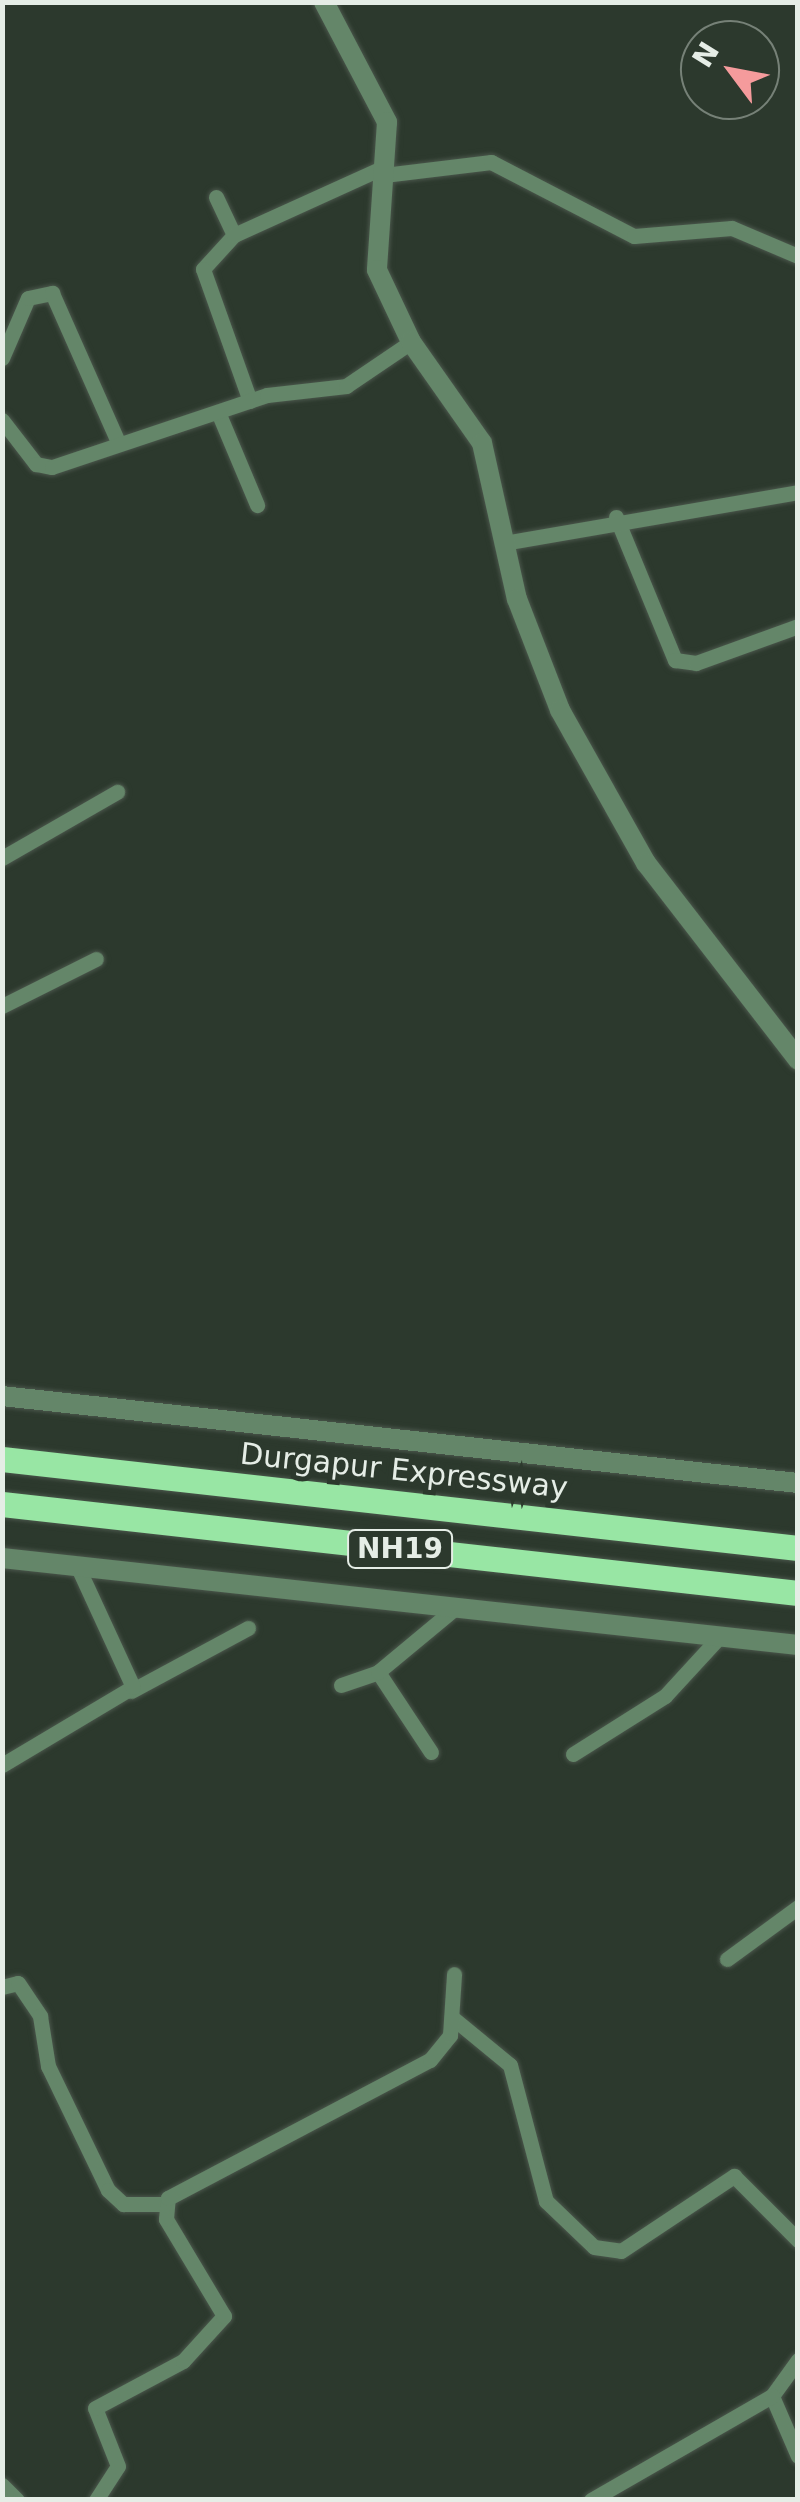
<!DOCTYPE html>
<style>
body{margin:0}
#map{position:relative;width:800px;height:2502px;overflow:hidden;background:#2c392d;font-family:"DejaVu Sans",sans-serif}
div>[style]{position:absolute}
.roads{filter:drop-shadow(0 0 2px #4a564b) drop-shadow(0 0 2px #4a564b)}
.minor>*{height:15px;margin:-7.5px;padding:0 7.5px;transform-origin:7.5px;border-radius:7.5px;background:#648669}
.tertiary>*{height:20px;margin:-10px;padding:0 10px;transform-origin:10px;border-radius:10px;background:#648669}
.trunk>*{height:25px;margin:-12.5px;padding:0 12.5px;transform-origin:12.5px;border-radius:12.5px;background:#98e6a4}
span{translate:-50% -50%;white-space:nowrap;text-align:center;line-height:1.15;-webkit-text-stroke:10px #2c392d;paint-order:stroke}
.shield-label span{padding:2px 8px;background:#2c392d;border:2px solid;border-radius:8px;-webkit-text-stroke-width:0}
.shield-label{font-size:28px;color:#e5ede6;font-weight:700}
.street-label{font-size:30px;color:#e5ede6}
.frame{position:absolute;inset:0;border:5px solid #e5ede6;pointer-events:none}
.north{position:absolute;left:680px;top:20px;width:100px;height:100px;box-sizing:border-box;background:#2c392d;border:2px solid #768177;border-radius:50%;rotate:302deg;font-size:28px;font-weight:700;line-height:40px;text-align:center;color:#e5ede6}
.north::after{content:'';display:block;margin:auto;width:35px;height:45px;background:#f59b9c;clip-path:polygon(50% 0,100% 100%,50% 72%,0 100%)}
</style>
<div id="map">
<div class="roads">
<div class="minor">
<i style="left:384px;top:175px;width:108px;rotate:-6.9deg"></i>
<i style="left:491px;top:162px;width:161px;rotate:27.4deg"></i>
<i style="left:634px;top:236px;width:98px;rotate:-4.7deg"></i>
<i style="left:732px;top:228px;width:72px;rotate:23deg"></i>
<i style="left:216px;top:197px;width:42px;rotate:64.7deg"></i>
<i style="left:234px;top:235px;width:46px;rotate:132.4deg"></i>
<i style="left:203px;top:269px;width:140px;rotate:70.4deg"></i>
<i style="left:234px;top:235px;width:165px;rotate:-24.4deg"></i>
<i style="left:2px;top:358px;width:65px;rotate:-66.6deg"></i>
<i style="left:28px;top:298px;width:25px;rotate:-12deg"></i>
<i style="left:52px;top:293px;width:163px;rotate:66.1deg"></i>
<i style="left:218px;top:412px;width:101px;rotate:67.2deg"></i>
<i style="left:2px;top:420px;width:56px;rotate:52.3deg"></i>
<i style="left:36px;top:464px;width:16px;rotate:11deg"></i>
<i style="left:52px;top:467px;width:227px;rotate:-18.5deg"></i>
<i style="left:267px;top:395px;width:80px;rotate:-6.5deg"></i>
<i style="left:346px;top:386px;width:78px;rotate:-34.1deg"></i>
<i style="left:616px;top:517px;width:155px;rotate:67.6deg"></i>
<i style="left:675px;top:660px;width:21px;rotate:8deg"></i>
<i style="left:696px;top:663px;width:109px;rotate:-19.9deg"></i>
<i style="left:509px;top:542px;width:293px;rotate:-9.8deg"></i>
<i style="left:2px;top:858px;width:133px;rotate:-29.9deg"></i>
<i style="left:2px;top:1006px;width:105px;rotate:-26.6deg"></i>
<i style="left:378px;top:1672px;width:96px;rotate:56.5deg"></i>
<i style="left:341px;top:1685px;width:39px;rotate:-19deg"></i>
<i style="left:378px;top:1672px;width:100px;rotate:-39.7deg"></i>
<i style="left:131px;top:1691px;width:133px;rotate:-28.3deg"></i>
<i style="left:573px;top:1754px;width:109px;rotate:-32.2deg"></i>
<i style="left:665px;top:1696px;width:83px;rotate:-47.4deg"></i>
<i style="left:2px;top:1765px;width:152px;rotate:-30.8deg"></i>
<i style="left:133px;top:1687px;width:134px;rotate:-114.7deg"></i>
<i style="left:727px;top:1959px;width:88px;rotate:-36.2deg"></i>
<i style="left:2px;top:1987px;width:16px;rotate:-14deg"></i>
<i style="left:18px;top:1983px;width:40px;rotate:56deg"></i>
<i style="left:40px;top:2016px;width:51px;rotate:80.9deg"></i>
<i style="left:48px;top:2066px;width:138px;rotate:64.2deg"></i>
<i style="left:108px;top:2190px;width:21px;rotate:43deg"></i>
<i style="left:123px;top:2204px;width:41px"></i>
<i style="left:454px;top:2019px;width:72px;rotate:39.4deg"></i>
<i style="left:510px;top:2065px;width:141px;rotate:75.2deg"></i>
<i style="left:546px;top:2201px;width:66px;rotate:43.8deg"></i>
<i style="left:594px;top:2247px;width:27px;rotate:8deg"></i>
<i style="left:621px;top:2251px;width:136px;rotate:-33.6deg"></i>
<i style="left:734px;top:2176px;width:91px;rotate:45deg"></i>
<i style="left:798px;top:2360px;width:44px;rotate:125.8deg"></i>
<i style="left:772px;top:2396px;width:65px;rotate:66.6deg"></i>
<i style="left:2px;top:2485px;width:21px;rotate:45deg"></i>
<i style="left:96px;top:2500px;width:40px;rotate:-57.1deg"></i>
<i style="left:118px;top:2466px;width:62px;rotate:-111.6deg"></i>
<i style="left:95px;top:2408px;width:100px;rotate:-28.1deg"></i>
<i style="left:183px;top:2361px;width:61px;rotate:-47.7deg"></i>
<i style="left:224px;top:2316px;width:113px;rotate:-120.9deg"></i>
<i style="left:166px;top:2219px;width:21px;rotate:-85deg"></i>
<i style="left:168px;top:2198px;width:296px;rotate:-27.8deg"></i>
<i style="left:430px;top:2060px;width:32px;rotate:-51deg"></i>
<i style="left:450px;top:2035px;width:61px;rotate:-86.2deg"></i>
<i style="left:591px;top:2500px;width:209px;rotate:-29.9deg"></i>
</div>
<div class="tertiary">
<i style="left:324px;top:2px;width:136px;rotate:62.3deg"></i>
<i style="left:387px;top:122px;width:148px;rotate:93.9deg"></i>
<i style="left:377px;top:270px;width:80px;rotate:64.7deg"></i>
<i style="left:411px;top:342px;width:123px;rotate:54.9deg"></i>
<i style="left:482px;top:443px;width:160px;rotate:77.4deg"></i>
<i style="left:517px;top:599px;width:119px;rotate:68.8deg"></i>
<i style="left:560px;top:710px;width:176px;rotate:60.7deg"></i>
<i style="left:646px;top:863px;width:249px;rotate:52.3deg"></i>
<i style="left:2px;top:1396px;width:801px;rotate:6.24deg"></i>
<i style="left:2px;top:1558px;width:801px;rotate:6.24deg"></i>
</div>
<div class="trunk">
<i style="left:2px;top:1459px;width:801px;rotate:6.38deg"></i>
<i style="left:2px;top:1504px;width:801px;rotate:6.38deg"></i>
</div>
</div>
<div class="shield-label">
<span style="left:400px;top:1549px">NH19</span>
</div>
<div class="street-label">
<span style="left:404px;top:1471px;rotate:6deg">Durgapur Expressway</span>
</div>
<div class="frame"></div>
<div class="north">N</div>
</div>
